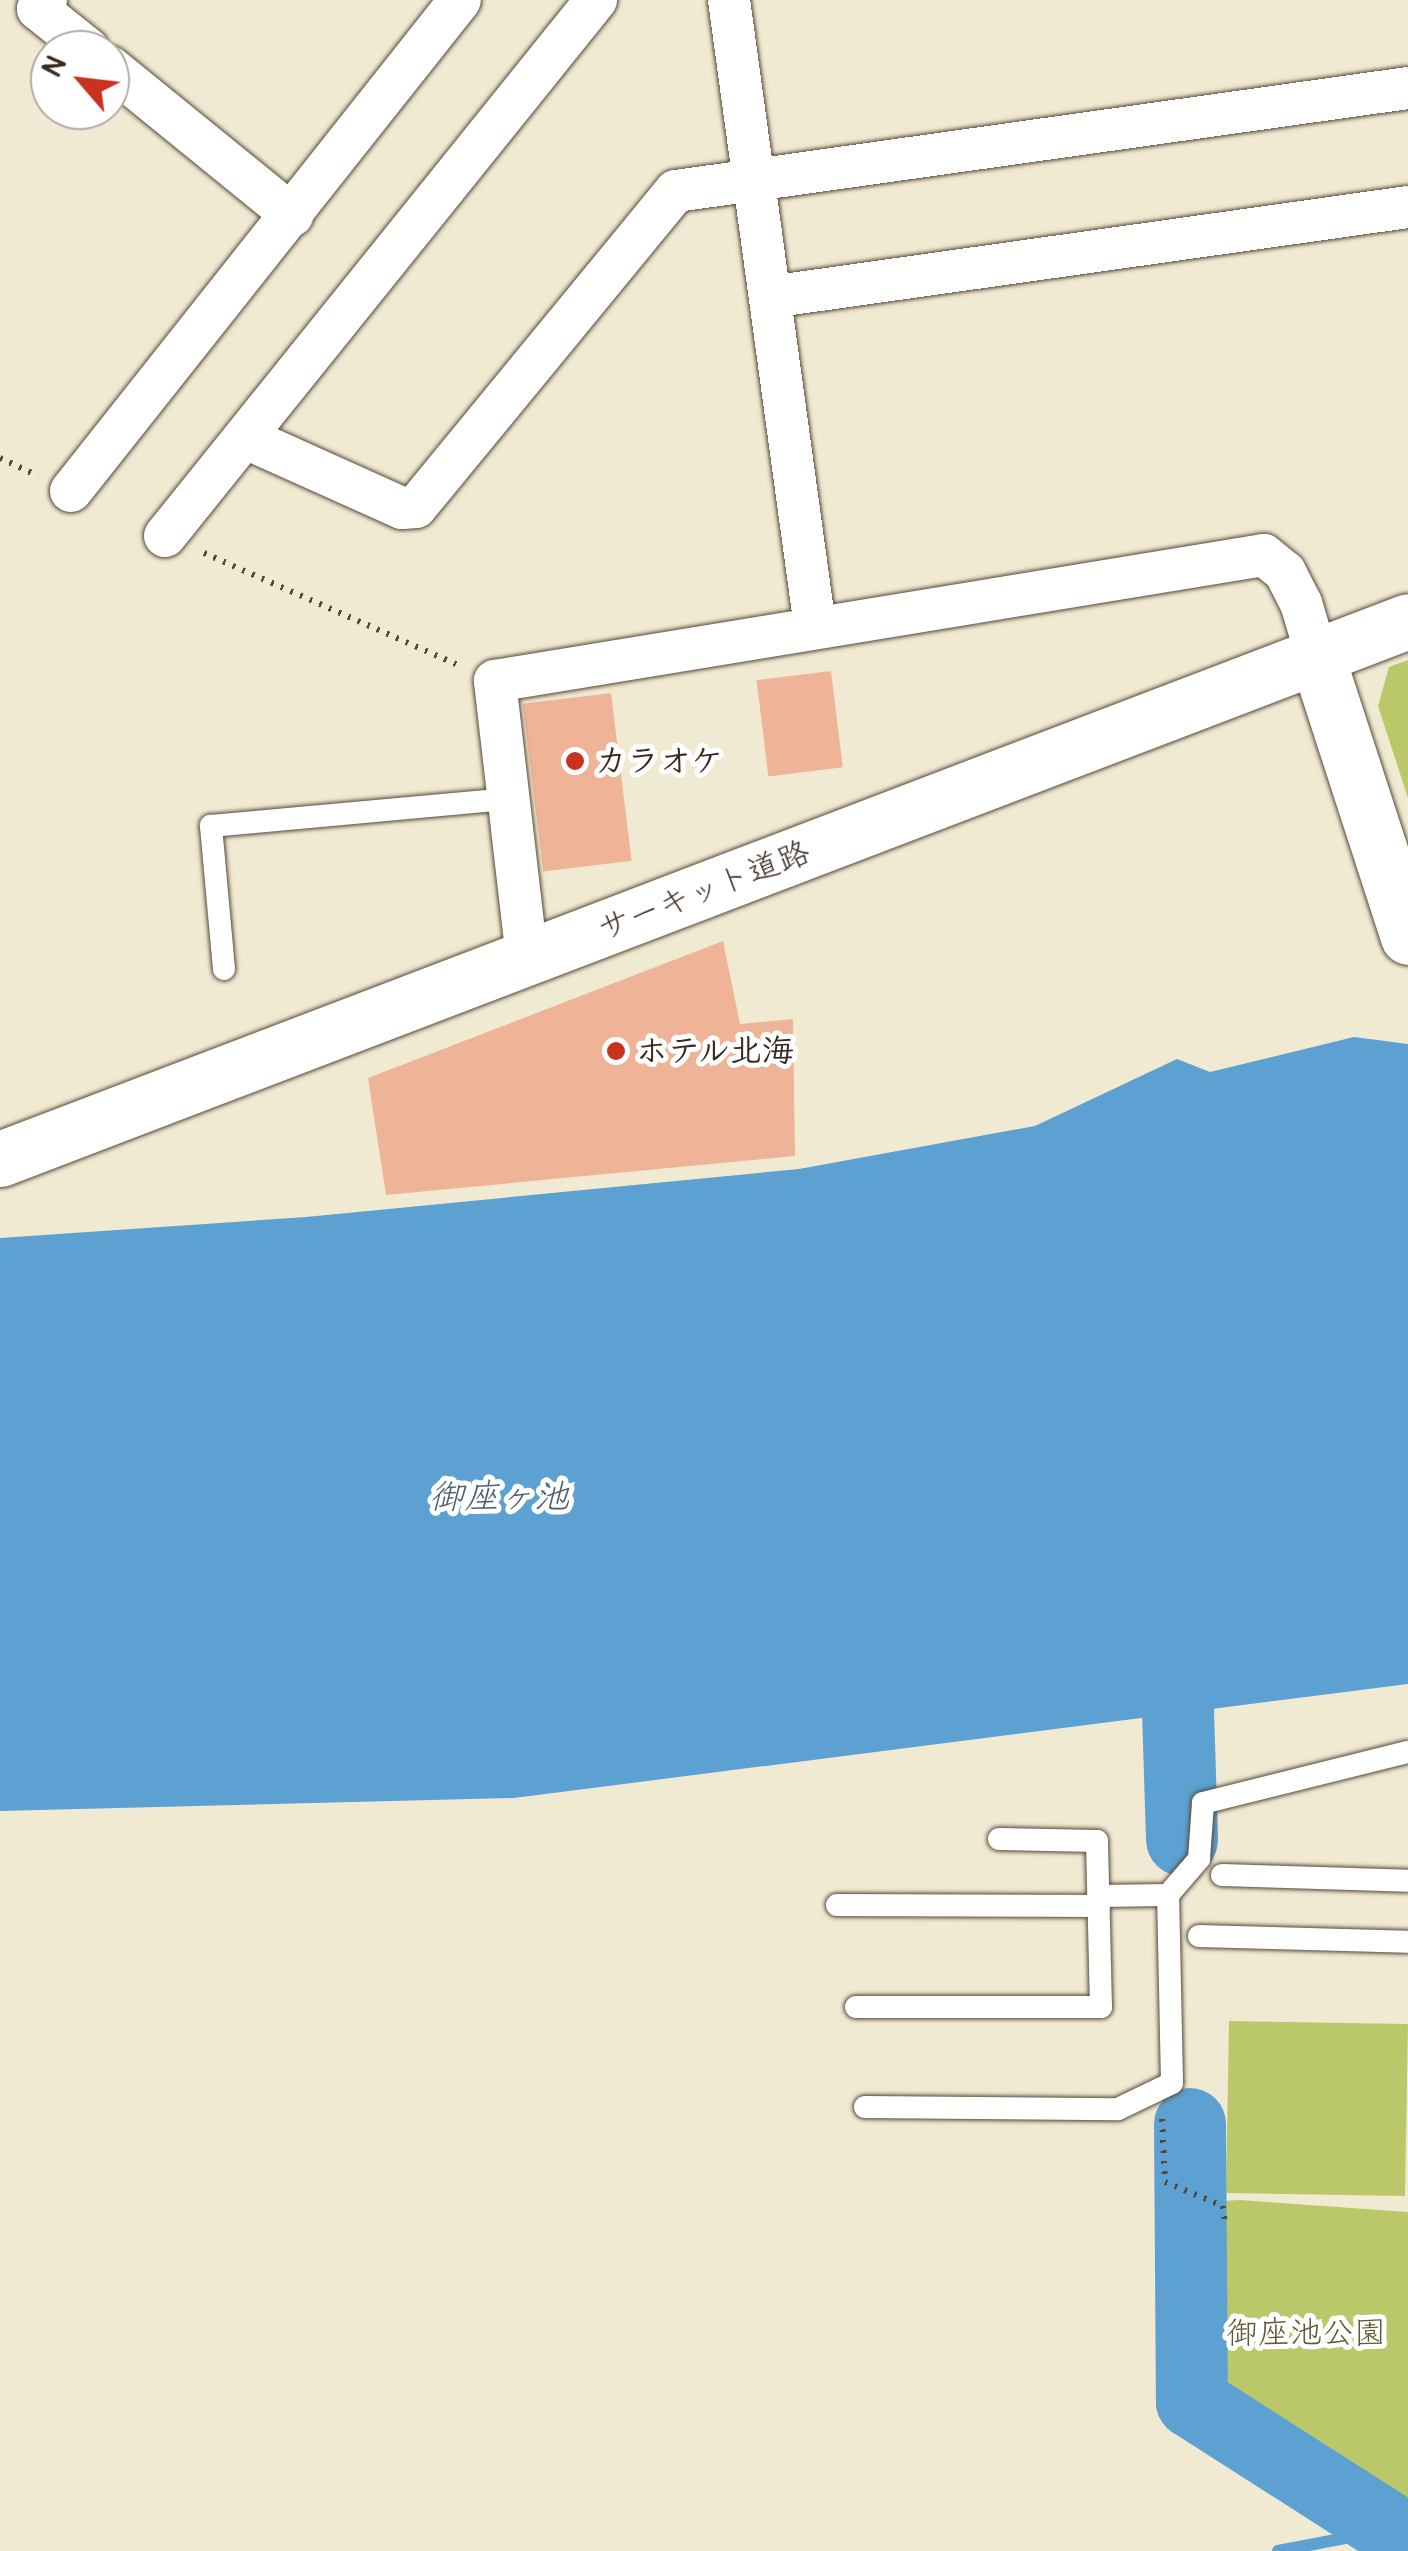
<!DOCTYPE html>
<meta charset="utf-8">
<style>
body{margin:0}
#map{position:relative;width:1408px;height:2551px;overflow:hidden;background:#f1ead2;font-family:Pangolin,"Klee One",sans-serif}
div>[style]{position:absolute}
.green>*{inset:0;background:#bbc869;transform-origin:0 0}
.water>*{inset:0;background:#5ca1d1}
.stream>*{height:12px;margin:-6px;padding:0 6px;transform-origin:6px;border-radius:6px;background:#5ca1d1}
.river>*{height:72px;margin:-36px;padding:0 36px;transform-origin:36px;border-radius:36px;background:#5ca1d1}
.building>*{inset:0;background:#efb398;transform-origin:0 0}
.path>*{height:6px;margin-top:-3px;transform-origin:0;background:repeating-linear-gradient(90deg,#564739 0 2.5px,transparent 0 10.5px)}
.roads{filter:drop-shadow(0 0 2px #564739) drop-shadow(0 0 2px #564739)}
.lane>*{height:22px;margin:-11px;padding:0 11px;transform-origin:11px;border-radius:11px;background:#fff}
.street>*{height:42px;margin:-21px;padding:0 21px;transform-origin:21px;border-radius:21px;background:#fff}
.secondary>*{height:55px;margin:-27.5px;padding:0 27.5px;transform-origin:27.5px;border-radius:27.5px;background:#fff}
.dots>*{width:28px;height:28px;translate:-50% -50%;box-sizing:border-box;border:5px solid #fff;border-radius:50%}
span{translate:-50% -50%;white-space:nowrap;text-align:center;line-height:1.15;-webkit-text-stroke:10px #fff;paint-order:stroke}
.poi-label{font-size:32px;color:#3b2a1e;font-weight:700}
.left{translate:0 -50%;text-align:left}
.street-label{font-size:32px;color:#3b2a1e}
.park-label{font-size:32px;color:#615934}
.water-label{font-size:35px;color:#4a606f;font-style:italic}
.north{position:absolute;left:30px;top:30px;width:100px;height:100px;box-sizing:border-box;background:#fff;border:2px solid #b1aaa5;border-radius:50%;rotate:298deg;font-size:28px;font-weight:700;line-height:40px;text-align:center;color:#3b2a1e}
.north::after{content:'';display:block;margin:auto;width:35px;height:45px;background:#c8321e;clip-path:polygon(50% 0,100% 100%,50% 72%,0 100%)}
</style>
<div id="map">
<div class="green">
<i style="clip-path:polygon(1408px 660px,1408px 798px,1378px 706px,1389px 667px)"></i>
<i style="left:1229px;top:2021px;width:179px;height:172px;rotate:1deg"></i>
<i style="clip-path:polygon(1240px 2200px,1408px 2212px,1408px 2515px,1386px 2518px,1378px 2495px,1343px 2486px,1202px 2394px,1204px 2202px)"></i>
</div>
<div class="water">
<i style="clip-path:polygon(1354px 1037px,1408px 1044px,1408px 1684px,514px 1798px,0 1811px,0 1238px,306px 1217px,799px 1169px,1035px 1126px,1177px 1059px,1210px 1072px)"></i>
</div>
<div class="stream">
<i style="left:1278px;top:2551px;width:132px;rotate:-10.9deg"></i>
</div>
<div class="river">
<i style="left:1178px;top:1711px;width:129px;rotate:88.2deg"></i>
<i style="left:1190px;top:2124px;width:278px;rotate:89.6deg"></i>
<i style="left:1192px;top:2402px;width:234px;rotate:32.6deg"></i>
</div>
<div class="building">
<i style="left:831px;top:671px;width:97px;height:75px;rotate:83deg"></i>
<i style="left:611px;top:693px;width:169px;height:89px;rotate:83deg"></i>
<i style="clip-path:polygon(723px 941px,740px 1024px,793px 1019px,795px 1156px,386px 1195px,368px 1078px)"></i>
</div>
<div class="path">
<i style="left:0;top:458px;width:42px;rotate:25.3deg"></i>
<i style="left:204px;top:553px;width:282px;rotate:23.8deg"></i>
<i style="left:1162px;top:2119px;width:63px;rotate:87.3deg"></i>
<i style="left:1165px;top:2182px;width:63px;rotate:22.5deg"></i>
<i style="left:1223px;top:2206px;width:20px;rotate:84deg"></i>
</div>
<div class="roads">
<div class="lane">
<i style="left:224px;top:969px;width:144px;rotate:-95.2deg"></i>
<i style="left:211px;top:826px;width:299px;rotate:-5.2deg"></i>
<i style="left:1222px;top:1875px;width:186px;rotate:1.8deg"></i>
<i style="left:1098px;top:1896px;width:70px;rotate:-0.8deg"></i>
<i style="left:837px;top:1905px;width:262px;rotate:0.2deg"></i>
<i style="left:1199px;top:1936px;width:209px;rotate:1.6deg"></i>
<i style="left:856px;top:2007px;width:245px"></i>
<i style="left:1101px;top:2007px;width:166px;rotate:-91.4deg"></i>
<i style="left:1097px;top:1841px;width:98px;rotate:-178.8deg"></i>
<i style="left:865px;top:2107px;width:253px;rotate:0.5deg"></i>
<i style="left:1118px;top:2109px;width:60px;rotate:-25.7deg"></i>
<i style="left:1172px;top:2083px;width:188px;rotate:-91.2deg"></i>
<i style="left:1168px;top:1895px;width:48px;rotate:-49.3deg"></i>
<i style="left:1199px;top:1859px;width:56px;rotate:-85.9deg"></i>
<i style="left:1203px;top:1803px;width:211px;rotate:-14deg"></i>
</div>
<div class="street">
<i style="left:46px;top:0;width:12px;rotate:132deg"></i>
<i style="left:38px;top:9px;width:65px;rotate:38.8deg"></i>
<i style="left:729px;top:0;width:633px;rotate:82.19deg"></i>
<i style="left:110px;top:67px;width:235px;rotate:39.1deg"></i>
<i style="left:770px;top:297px;width:644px;rotate:-8.03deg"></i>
<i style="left:246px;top:438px;width:171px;rotate:24.2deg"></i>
<i style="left:402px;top:508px;width:14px;rotate:-4deg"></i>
<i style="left:416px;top:507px;width:409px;rotate:-50.6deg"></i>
<i style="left:676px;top:191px;width:739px;rotate:-8.01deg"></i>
<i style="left:71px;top:491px;width:626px;rotate:-51.61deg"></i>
<i style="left:165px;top:536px;width:688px;rotate:-51.2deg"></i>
<i style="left:527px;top:958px;width:279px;rotate:-96.6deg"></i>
<i style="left:495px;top:681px;width:779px;rotate:-9.31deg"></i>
<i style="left:1264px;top:555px;width:27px;rotate:39deg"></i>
<i style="left:1285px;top:572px;width:35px;rotate:63deg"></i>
<i style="left:1301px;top:603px;width:59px;rotate:73.4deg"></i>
</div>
<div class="secondary">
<i style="left:1318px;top:660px;width:291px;rotate:72deg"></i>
<i style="left:0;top:1159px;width:1507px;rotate:-20.91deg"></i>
</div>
</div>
<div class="dots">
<i style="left:575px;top:761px;background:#c8321e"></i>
<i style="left:616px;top:1051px;background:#c8321e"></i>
</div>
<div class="poi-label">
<span class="left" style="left:595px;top:761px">カラオケ</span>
<span class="left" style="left:636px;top:1051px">ホテル北海</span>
</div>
<div class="street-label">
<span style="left:704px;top:891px;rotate:-21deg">サーキット道路</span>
</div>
<div class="park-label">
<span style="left:1306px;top:2333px">御座池公園</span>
</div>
<div class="water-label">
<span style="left:499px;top:1497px">御座ヶ池</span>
</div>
<div class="north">N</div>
</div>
